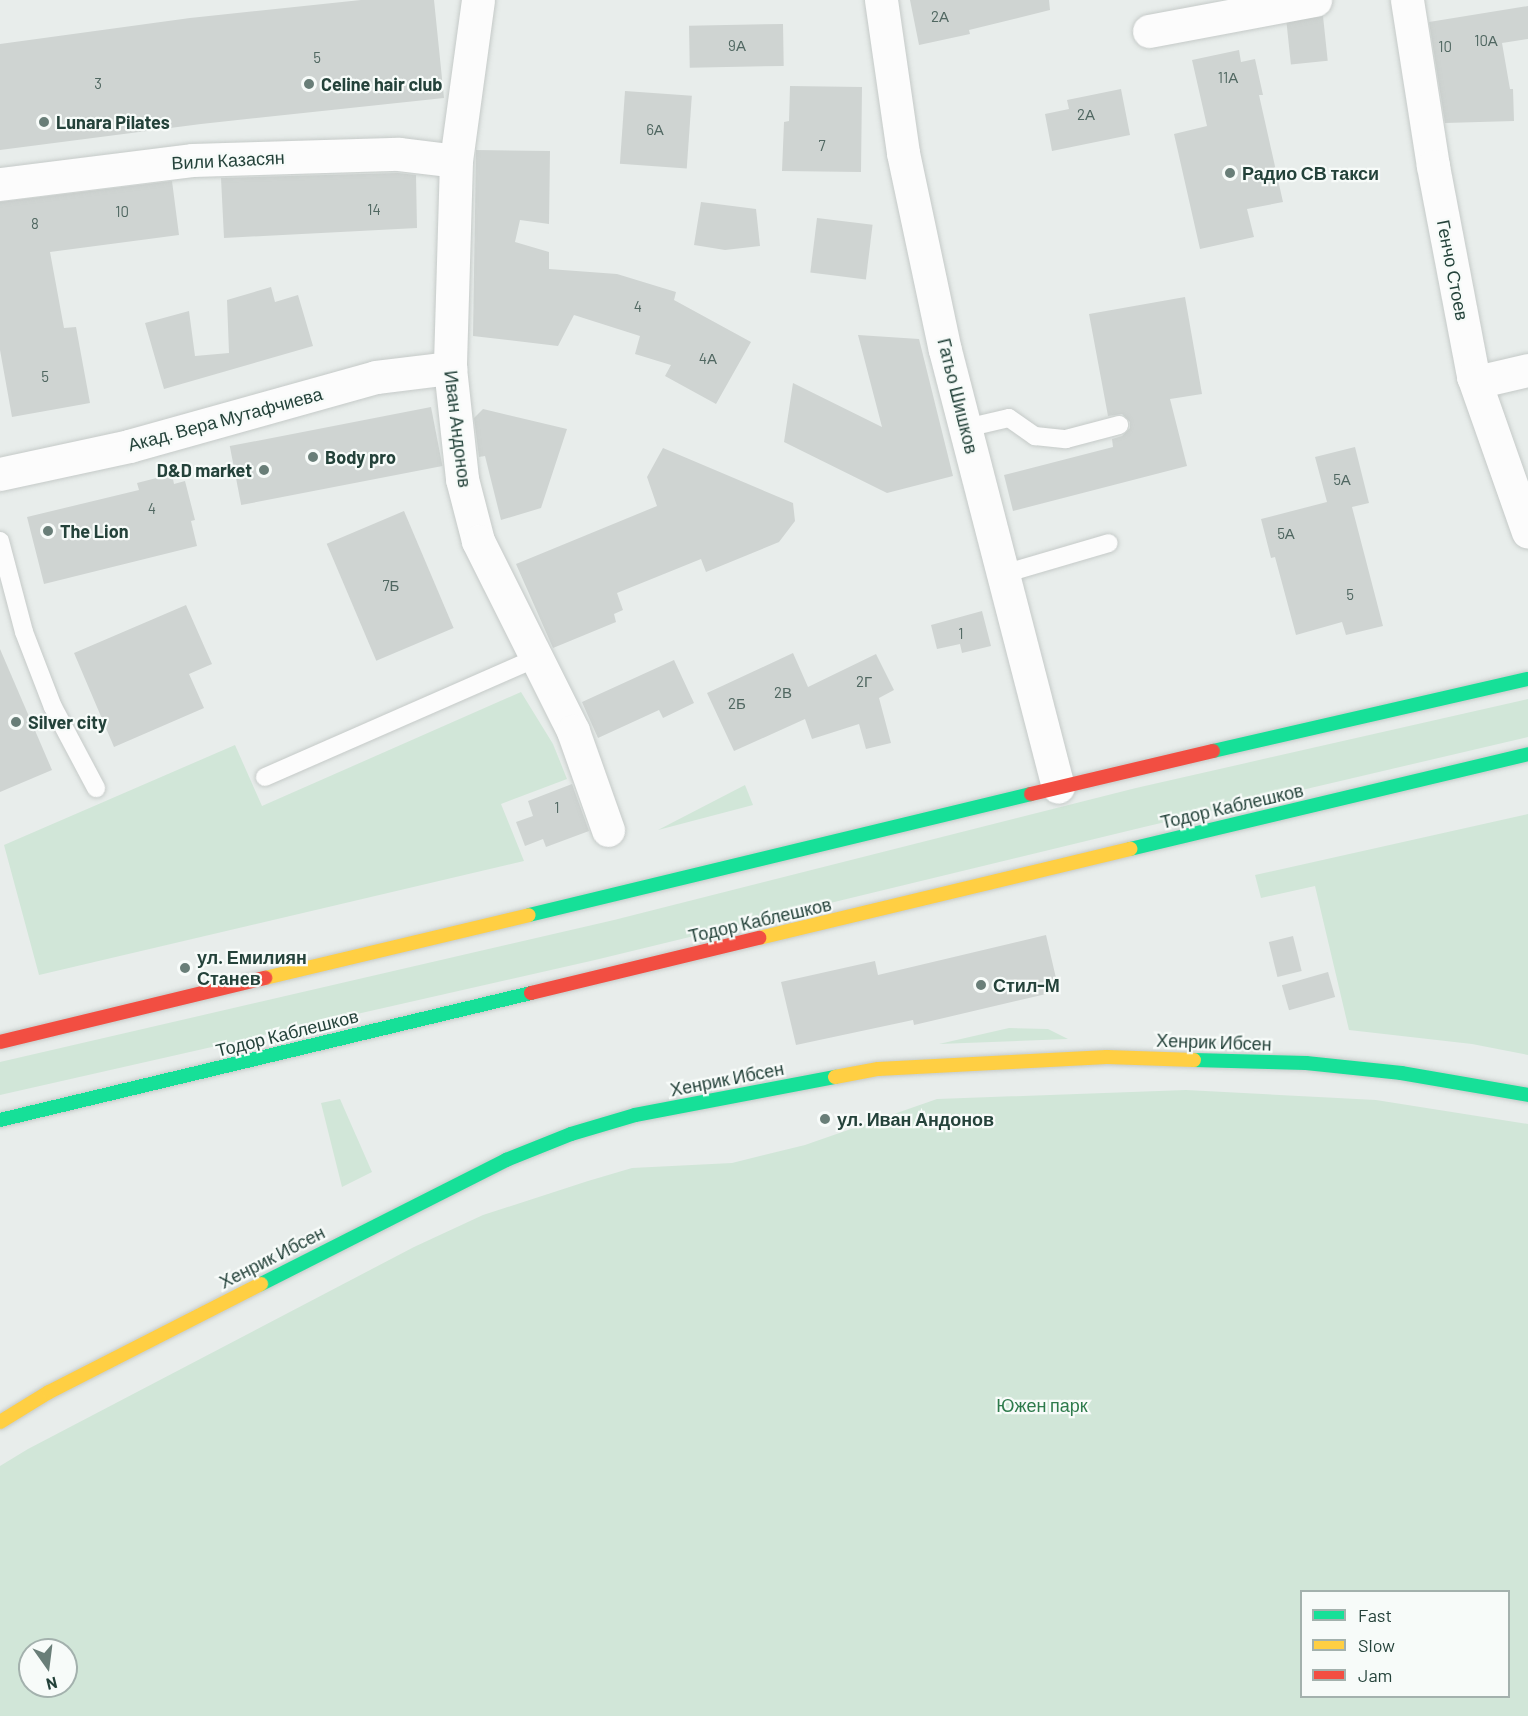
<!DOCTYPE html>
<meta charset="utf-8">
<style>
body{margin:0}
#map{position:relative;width:1528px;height:1716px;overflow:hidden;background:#e8edeb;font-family:Barlow,sans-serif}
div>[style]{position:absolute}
.green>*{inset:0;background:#d1e6d8}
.building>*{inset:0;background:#cfd4d2;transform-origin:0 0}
.roads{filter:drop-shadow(0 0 2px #c5cac8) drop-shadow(0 0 2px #c5cac8)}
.lane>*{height:18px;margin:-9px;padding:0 9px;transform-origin:9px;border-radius:9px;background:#fcfcfc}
.street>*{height:33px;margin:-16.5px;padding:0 16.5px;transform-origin:16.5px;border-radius:16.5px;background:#fcfcfc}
.fast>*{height:14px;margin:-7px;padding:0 7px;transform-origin:7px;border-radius:7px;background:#16e098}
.slow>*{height:14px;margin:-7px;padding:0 7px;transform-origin:7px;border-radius:7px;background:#ffcf43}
.jam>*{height:14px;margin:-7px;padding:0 7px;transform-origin:7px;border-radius:7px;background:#f24e42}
.dots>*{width:16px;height:16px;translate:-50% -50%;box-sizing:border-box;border:3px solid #f7fbf9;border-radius:50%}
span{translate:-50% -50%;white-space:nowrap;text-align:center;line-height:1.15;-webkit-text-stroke:4.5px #f7fbf9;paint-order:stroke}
.number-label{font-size:15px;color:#506761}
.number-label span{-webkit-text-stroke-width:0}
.poi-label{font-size:18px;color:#24423a;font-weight:700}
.left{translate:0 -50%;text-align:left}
.right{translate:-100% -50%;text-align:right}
.street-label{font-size:18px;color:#24423a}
.park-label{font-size:18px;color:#2d7a4b}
.legend{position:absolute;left:1300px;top:1590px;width:210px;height:108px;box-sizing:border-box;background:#f7fbf9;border:2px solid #a3b1ad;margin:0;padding:8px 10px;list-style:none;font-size:18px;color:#24423a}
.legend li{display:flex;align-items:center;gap:12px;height:30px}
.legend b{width:30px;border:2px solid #a3b1ad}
.north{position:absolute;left:18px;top:1638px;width:60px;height:60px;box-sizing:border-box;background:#f7fbf9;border:2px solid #a3b1ad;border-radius:50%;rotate:166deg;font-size:16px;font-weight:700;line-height:24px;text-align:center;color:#24423a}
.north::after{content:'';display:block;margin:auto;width:21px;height:27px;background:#697e78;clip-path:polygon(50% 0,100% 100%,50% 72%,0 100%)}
</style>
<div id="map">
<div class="green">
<i style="clip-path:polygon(521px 692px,553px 744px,567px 779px,501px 804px,524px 861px,39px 975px,4px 845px,235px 745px,262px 806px)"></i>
<i style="clip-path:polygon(1528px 699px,1528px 737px,1144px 827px,595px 960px,0 1095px,0 1062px,614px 920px,1136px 788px)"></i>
<i style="clip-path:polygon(745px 785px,753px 805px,658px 830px)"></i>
<i style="clip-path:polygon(1528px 814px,1528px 1055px,1472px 1044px,1349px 1030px,1315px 886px,1261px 898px,1255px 875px)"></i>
<i style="clip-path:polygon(1009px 1028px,1048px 1029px,1068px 1039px,939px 1044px)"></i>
<i style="clip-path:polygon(evenodd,1186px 1090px,1376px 1100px,1528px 1124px,1528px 1716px,0 1716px,0 1466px,28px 1449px,414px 1247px,483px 1215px,588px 1181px,632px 1168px,732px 1163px,805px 1145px,937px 1099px,1186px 1090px,1302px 1592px,1508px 1592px,1508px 1696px,1302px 1696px,1302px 1592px,1186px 1090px,30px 1650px,66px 1650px,66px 1686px,30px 1686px,30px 1650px)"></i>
<i style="clip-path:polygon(340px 1099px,372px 1172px,342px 1187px,321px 1103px)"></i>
</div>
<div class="building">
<i style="clip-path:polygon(361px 0,434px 0,444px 98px,201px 124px,0 150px,0 44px,190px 18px)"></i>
<i style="clip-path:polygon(910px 0,1049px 0,1050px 10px,969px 30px,970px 34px,919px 45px)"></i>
<i style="clip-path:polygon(1528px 6px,1528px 39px,1502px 43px,1510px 89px,1513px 89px,1514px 121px,1445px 123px,1429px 22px)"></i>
<i style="left:1323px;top:16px;width:45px;height:37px;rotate:84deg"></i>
<i style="left:783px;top:24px;width:42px;height:94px;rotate:89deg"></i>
<i style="clip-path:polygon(1239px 50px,1241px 62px,1255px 59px,1263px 95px,1259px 95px,1283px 202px,1247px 209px,1254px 237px,1200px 249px,1174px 134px,1207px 126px,1192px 60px)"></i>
<i style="clip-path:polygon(790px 86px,862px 87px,861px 172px,782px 171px,784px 122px,789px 121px)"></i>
<i style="clip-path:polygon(1121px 89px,1130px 135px,1052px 151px,1045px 114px,1069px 109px,1067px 100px)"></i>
<i style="left:625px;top:91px;width:67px;height:73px;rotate:4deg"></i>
<i style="clip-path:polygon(476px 150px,550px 151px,549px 224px,520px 220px,515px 242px,549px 252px,549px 269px,617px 274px,676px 292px,674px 300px,751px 342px,716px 404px,665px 376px,671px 365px,635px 354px,640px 336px,574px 315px,558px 346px,473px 336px)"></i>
<i style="clip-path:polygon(398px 173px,416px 175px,417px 228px,224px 238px,221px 178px)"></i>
<i style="clip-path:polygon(172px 181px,179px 235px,50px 252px,64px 328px,76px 327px,90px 403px,12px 417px,0 350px,0 202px)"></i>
<i style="clip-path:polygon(701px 202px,756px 209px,760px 246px,725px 250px,694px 245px)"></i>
<i style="left:817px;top:218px;width:56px;height:55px;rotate:7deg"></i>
<i style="clip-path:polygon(271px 287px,275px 302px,298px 295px,313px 346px,164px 389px,145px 323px,189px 311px,195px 356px,229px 353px,227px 300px)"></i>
<i style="clip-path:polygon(1185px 297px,1202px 394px,1170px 399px,1187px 466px,1013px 511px,1004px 475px,1113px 447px,1112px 439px,1122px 436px,1130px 428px,1130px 422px,1122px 414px,1108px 416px,1089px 314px)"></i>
<i style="clip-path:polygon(858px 335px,919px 339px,953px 476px,887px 493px,784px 442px,793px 383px,882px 427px)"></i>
<i style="left:431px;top:407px;width:60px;height:205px;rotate:79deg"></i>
<i style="clip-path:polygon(483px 409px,567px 429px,541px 508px,501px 520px,485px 456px,479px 457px,474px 418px)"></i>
<i style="clip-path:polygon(1355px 447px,1369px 503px,1352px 507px,1383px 626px,1346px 635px,1342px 622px,1296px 635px,1275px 557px,1271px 558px,1261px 519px,1327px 502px,1315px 457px)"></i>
<i style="clip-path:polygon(663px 448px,793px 503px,795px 521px,779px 542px,706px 572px,701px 559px,617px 593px,623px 610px,614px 614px,616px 622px,553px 648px,516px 564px,657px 506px,647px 477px)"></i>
<i style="clip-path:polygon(172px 474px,174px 484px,185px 481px,195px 520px,191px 521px,197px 546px,44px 584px,27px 517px,139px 490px,137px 483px)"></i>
<i style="left:404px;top:511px;width:127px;height:84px;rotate:67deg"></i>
<i style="clip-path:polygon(186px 605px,212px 664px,189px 674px,204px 708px,114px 747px,74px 653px)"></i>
<i style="clip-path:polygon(982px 611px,991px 646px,962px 653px,960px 644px,937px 649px,931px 625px)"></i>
<i style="clip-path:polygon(0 649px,52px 770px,0 792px)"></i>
<i style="clip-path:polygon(793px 653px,808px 687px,876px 654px,894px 690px,879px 698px,891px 743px,866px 749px,859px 724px,812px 739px,805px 719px,734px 751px,707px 693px)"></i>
<i style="clip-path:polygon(674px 660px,694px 703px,663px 718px,659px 710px,598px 738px,582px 702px)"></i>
<i style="clip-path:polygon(572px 784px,589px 831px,546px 847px,543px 839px,525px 846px,516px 822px,533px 816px,528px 801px)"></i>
<i style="clip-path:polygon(1046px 935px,1059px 991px,914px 1025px,913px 1020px,796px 1045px,781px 982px,875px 961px,878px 975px)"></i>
<i style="left:1293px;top:936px;width:36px;height:25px;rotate:76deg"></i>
<i style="left:1328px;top:972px;width:26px;height:48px;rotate:74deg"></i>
</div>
<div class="roads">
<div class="lane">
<i style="left:966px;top:428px;width:44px;rotate:-13.1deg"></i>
<i style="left:1009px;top:418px;width:32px;rotate:35deg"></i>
<i style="left:1035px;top:436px;width:31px;rotate:6deg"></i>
<i style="left:1066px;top:439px;width:55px;rotate:-14.8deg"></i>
<i style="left:0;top:541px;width:94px;rotate:75.2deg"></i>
<i style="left:24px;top:632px;width:80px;rotate:68.9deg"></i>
<i style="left:53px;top:707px;width:92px;rotate:62deg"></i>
<i style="left:1003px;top:574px;width:110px;rotate:-16.3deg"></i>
<i style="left:265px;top:777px;width:296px;rotate:-23.7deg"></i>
</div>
<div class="street">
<i style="left:478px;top:0;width:162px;rotate:97.8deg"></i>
<i style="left:456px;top:161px;width:207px;rotate:91.7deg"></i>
<i style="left:450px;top:368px;width:112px;rotate:83.8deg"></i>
<i style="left:462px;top:479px;width:64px;rotate:75.5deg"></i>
<i style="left:478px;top:541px;width:212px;rotate:63.4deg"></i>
<i style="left:573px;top:731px;width:105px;rotate:70.5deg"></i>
<i style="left:881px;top:0;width:155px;rotate:81.8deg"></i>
<i style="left:903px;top:153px;width:201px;rotate:78deg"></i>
<i style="left:945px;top:350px;width:451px;rotate:75.5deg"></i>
<i style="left:1407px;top:0;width:168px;rotate:81.1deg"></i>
<i style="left:1433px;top:166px;width:214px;rotate:79.2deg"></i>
<i style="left:1473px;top:376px;width:165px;rotate:70.6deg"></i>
<i style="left:1149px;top:31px;width:169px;rotate:-10.6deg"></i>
<i style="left:0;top:184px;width:193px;rotate:-7.1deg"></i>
<i style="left:192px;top:160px;width:207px;rotate:-1.7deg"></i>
<i style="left:399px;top:154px;width:57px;rotate:7deg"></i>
<i style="left:1473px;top:376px;width:13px;rotate:18deg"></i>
<i style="left:1485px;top:380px;width:44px;rotate:-13.1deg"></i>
<i style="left:0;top:474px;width:132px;rotate:-12.2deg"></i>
<i style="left:129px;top:446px;width:256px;rotate:-15.6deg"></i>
<i style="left:376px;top:377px;width:75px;rotate:-6.9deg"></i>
</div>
<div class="fast">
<i style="left:1213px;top:751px;width:323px;rotate:-12.9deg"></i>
<i style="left:1130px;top:849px;width:409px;rotate:-13.4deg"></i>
<i style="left:529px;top:915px;width:516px;rotate:-13.55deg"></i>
<i style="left:1194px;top:1060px;width:112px;rotate:1.5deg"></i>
<i style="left:1306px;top:1063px;width:96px;rotate:6deg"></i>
<i style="left:1401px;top:1073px;width:129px;rotate:9.8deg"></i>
<i style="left:0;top:1120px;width:546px;rotate:-13.45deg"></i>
<i style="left:261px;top:1284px;width:275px;rotate:-26.8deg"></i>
<i style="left:506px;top:1160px;width:70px;rotate:-21.8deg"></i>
<i style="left:571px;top:1134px;width:67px;rotate:-16.5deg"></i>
<i style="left:635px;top:1115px;width:204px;rotate:-10.8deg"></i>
</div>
<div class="slow">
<i style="left:759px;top:938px;width:382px;rotate:-13.5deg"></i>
<i style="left:265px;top:978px;width:271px;rotate:-13.4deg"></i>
<i style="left:835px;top:1077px;width:44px;rotate:-10.5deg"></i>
<i style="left:878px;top:1069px;width:229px;rotate:-3deg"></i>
<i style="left:1107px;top:1057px;width:87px;rotate:2deg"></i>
<i style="left:0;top:1422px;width:57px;rotate:-31.5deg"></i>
<i style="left:49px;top:1392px;width:238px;rotate:-27deg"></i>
</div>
<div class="jam">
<i style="left:1031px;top:794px;width:187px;rotate:-13.3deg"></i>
<i style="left:531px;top:993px;width:235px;rotate:-13.6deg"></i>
<i style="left:0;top:1042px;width:273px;rotate:-13.6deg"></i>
</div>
</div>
<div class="dots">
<i style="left:309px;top:84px;background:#697e78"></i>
<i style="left:44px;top:122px;background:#697e78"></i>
<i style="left:1230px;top:173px;background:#697e78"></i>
<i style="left:313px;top:457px;background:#697e78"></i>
<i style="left:264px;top:470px;background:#697e78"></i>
<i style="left:48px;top:531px;background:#697e78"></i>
<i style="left:16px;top:722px;background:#697e78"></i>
<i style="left:185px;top:968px;background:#697e78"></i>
<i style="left:981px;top:985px;background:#697e78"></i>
<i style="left:825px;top:1119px;background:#697e78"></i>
</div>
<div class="number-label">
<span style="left:940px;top:17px">2А</span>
<span style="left:1486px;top:41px">10А</span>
<span style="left:737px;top:46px">9А</span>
<span style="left:1445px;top:47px">10</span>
<span style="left:317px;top:58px">5</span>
<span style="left:1228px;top:78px">11А</span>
<span style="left:98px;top:84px">3</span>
<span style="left:1086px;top:115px">2А</span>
<span style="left:655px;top:130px">6А</span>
<span style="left:822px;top:146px">7</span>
<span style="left:374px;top:210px">14</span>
<span style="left:122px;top:212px">10</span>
<span style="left:35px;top:224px">8</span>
<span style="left:638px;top:307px">4</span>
<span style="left:708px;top:359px">4А</span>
<span style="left:45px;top:377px">5</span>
<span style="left:1342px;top:480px">5А</span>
<span style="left:152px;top:509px">4</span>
<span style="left:1286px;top:534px">5А</span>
<span style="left:391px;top:586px">7Б</span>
<span style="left:1350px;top:595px">5</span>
<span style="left:961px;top:634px">1</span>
<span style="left:864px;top:682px">2Г</span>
<span style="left:783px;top:693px">2В</span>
<span style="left:737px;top:704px">2Б</span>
<span style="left:557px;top:808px">1</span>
</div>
<div class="poi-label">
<span class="left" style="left:321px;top:84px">Celine hair club</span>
<span class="left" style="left:56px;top:122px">Lunara Pilates</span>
<span class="left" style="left:1242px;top:173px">Радио СВ такси</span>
<span class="left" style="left:325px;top:457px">Body pro</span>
<span class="right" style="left:252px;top:470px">D&amp;D market</span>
<span class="left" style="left:60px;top:531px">The Lion</span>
<span class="left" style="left:28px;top:722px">Silver city</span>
<span class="left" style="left:197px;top:968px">ул. Емилиян<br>Станев</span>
<span class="left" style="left:993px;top:985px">Стил-М</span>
<span class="left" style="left:837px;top:1119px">ул. Иван Андонов</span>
</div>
<div class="street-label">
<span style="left:228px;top:160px;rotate:-3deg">Вили Казасян</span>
<span style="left:1453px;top:270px;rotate:79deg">Генчо Стоев</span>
<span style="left:958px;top:396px;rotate:76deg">Гатьо Шишков</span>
<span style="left:225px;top:419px;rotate:-15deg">Акад. Вера Мутафчиева</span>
<span style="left:458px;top:429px;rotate:83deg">Иван Андонов</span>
<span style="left:1232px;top:806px;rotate:-13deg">Тодор Каблешков</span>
<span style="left:760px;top:920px;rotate:-13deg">Тодор Каблешков</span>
<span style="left:287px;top:1033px;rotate:-14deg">Тодор Каблешков</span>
<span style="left:1214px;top:1042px;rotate:2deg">Хенрик Ибсен</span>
<span style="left:727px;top:1079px;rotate:-11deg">Хенрик Ибсен</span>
<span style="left:272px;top:1257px;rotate:-27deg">Хенрик Ибсен</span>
</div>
<div class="park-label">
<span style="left:1042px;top:1405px">Южен парк</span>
</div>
<ul class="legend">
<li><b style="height:8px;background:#16e098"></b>Fast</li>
<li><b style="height:8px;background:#ffcf43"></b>Slow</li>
<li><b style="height:8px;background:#f24e42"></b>Jam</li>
</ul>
<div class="north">N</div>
</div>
